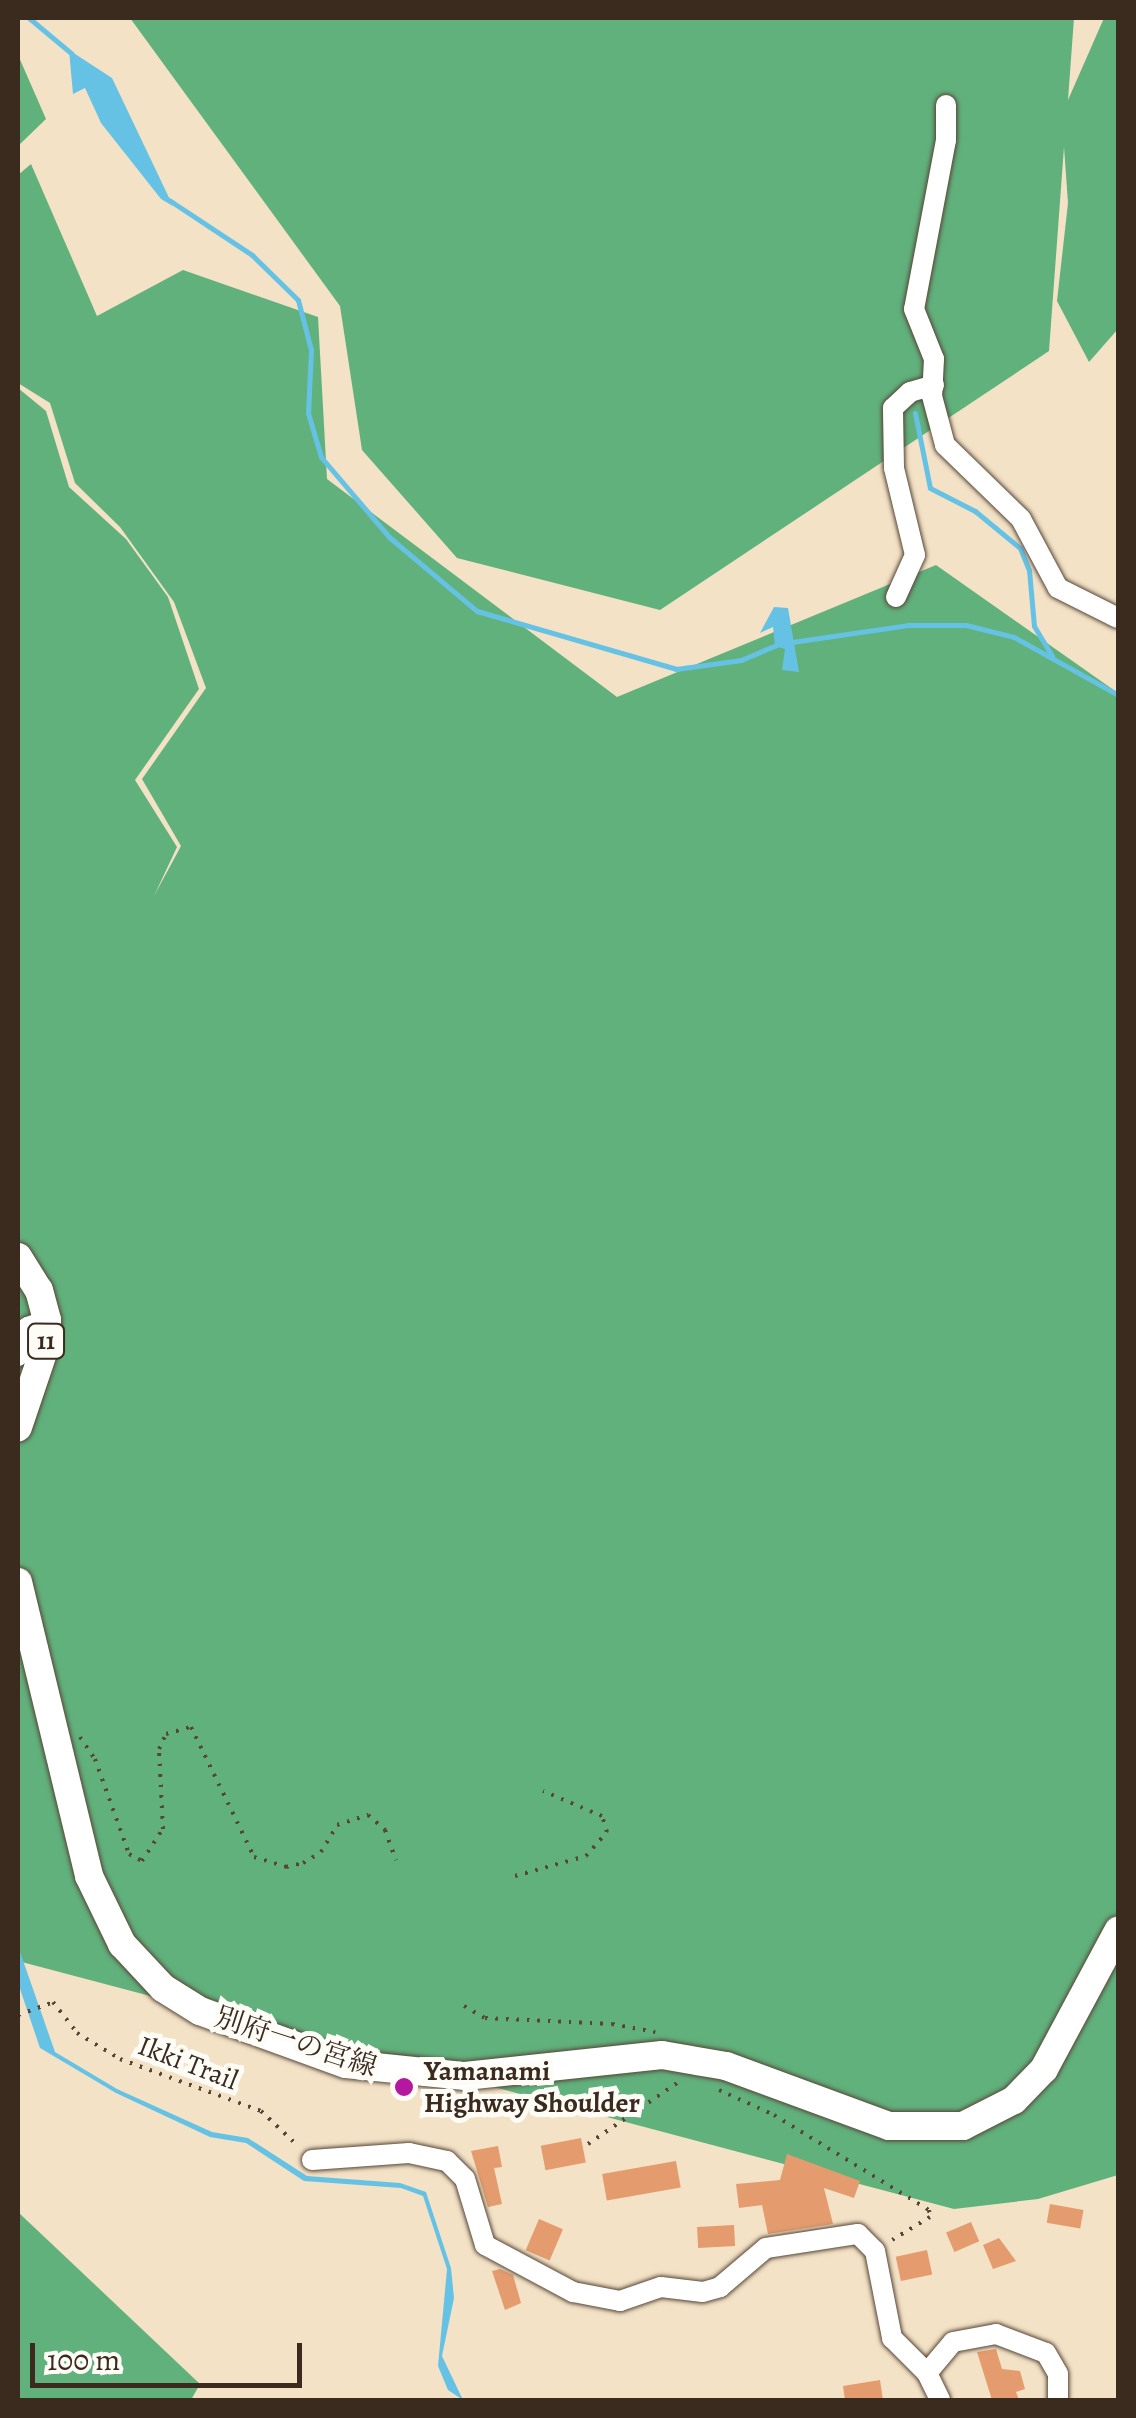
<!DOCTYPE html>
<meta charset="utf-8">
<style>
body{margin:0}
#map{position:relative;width:1136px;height:2418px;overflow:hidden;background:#f3e2c6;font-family:Alegreya,"Noto Serif JP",serif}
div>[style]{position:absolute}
.forest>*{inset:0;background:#61b17d}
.water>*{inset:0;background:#66c2e4}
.stream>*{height:5px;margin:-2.5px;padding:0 2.5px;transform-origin:2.5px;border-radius:2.5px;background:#66c2e4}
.building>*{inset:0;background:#e49b6d;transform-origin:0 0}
.path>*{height:4px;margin-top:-2px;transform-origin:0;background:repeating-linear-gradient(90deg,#574637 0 2.5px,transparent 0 10.5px)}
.roads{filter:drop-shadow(0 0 2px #574637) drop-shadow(0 0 2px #574637)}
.minor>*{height:20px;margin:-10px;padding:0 10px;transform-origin:10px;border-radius:10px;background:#fff}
.major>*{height:28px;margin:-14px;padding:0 14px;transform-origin:14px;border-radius:14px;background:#fff}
.dots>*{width:28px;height:28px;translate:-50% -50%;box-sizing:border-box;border:5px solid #fdfcf7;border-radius:50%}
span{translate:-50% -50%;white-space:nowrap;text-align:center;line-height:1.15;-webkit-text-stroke:10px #fdfcf7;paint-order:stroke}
.shield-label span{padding:2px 8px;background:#fdfcf7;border:2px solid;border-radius:8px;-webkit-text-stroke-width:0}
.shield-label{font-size:25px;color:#3b2a1e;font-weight:700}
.street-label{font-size:28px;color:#3b2a1e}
.poi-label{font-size:28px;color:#3b2a1e;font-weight:700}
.left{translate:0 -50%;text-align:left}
.frame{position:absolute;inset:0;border:20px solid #3b2a1e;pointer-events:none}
.scale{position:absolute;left:30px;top:2343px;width:272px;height:45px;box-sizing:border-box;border:5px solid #3b2a1e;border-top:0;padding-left:12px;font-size:30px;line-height:35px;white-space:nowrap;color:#3b2a1e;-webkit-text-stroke:8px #fdfcf7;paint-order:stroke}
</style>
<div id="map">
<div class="forest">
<i style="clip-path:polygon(130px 18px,1074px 18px,1068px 100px,1104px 18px,1118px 18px,1118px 329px,1089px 362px,1057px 301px,1068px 203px,1064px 147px,1049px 351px,660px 610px,457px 558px,362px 450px,340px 306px)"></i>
<i style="clip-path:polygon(18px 55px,46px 119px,18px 146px)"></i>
<i style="clip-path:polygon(31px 164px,97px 316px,183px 270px,318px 317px,327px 479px,617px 697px,936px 565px,1118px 693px,1118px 2175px,1038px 2199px,954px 2209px,18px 1961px,18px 388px,46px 411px,69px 487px,126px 539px,168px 597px,199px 689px,135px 780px,177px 847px,154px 896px,181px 846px,142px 779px,206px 688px,174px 602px,120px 527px,75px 483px,50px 403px,18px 383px,18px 175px)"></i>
<i style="clip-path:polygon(18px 2212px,200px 2384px,191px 2400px,18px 2400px)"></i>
</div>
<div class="water">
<i style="clip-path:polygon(69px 50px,112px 78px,173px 206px,161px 199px,101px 123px,85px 88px,73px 94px)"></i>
<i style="clip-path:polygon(774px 607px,788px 608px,799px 672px,782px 670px,785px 649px,775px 646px,773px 627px,760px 633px)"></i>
<i style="clip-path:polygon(18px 1946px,55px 2052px,117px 2089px,212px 2132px,248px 2138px,307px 2176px,400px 2183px,426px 2192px,451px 2268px,454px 2298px,442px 2356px,463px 2400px,448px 2390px,438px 2366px,447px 2269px,423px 2196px,401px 2188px,304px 2181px,246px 2143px,210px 2137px,116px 2093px,40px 2048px,18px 1983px)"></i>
</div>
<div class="stream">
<i style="left:29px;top:18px;width:56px;rotate:39.9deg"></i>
<i style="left:169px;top:200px;width:100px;rotate:33.5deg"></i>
<i style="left:252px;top:255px;width:64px;rotate:44.4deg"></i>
<i style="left:298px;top:300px;width:52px;rotate:75.4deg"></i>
<i style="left:311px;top:350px;width:63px;rotate:92.7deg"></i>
<i style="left:308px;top:413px;width:46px;rotate:73.5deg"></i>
<i style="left:321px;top:457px;width:105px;rotate:49.6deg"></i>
<i style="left:389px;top:537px;width:115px;rotate:40.1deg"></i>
<i style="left:477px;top:611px;width:207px;rotate:16.2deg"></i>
<i style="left:676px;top:669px;width:66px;rotate:-7.9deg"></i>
<i style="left:741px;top:660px;width:43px;rotate:-23deg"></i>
<i style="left:915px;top:413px;width:76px;rotate:78.7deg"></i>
<i style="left:930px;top:488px;width:51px;rotate:27.1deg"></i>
<i style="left:975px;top:511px;width:58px;rotate:39.4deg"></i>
<i style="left:1020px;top:548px;width:24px;rotate:68deg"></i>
<i style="left:1029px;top:570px;width:56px;rotate:84.9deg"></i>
<i style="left:1034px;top:626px;width:35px;rotate:59deg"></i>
<i style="left:792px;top:642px;width:117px;rotate:-8.3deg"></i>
<i style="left:908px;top:625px;width:58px"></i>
<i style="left:966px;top:625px;width:49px;rotate:14deg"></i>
<i style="left:1014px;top:637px;width:119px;rotate:29.1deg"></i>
</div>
<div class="building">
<i style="left:581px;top:2138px;width:25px;height:41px;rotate:79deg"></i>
<i style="clip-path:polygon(498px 2146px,502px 2167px,494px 2168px,502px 2204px,488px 2207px,471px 2151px)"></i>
<i style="clip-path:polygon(787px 2154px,860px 2181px,854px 2198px,824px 2188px,833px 2224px,768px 2234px,762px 2205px,739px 2208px,736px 2184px,780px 2180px)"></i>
<i style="left:676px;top:2161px;width:27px;height:75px;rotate:80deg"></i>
<i style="left:1050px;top:2204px;width:34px;height:19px;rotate:10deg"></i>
<i style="left:539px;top:2219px;width:26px;height:34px;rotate:23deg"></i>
<i style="left:971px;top:2222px;width:21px;height:27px;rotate:67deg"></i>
<i style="left:734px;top:2225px;width:21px;height:37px;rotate:87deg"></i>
<i style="clip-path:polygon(999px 2238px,1016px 2261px,993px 2269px,983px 2245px)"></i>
<i style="left:927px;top:2250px;width:25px;height:32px;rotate:78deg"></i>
<i style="clip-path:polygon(500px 2269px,513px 2275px,521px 2303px,505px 2310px,492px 2271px)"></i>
<i style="clip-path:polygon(996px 2349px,1002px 2369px,1020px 2371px,1025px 2389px,1016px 2392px,1019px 2400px,992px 2400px,977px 2352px)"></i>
<i style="clip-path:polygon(880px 2380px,883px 2400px,845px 2400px,843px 2386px)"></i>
</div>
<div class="path">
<i style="left:80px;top:1737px;width:27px;rotate:56deg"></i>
<i style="left:95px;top:1759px;width:101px;rotate:70.3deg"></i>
<i style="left:129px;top:1854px;width:15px;rotate:28deg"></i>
<i style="left:142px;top:1861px;width:38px;rotate:-57deg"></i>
<i style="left:163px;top:1829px;width:80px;rotate:-92.9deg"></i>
<i style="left:159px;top:1749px;width:17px;rotate:-65deg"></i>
<i style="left:166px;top:1734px;width:26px;rotate:-16deg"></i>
<i style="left:191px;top:1727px;width:144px;rotate:64.1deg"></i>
<i style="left:254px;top:1857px;width:34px;rotate:17deg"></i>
<i style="left:286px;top:1867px;width:17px;rotate:-13deg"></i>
<i style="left:303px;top:1863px;width:21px;rotate:-31deg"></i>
<i style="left:321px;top:1852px;width:31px;rotate:-59deg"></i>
<i style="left:337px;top:1825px;width:33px;rotate:-18deg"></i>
<i style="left:368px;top:1815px;width:23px;rotate:41deg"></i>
<i style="left:385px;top:1830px;width:32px;rotate:70deg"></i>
<i style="left:515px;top:1876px;width:74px;rotate:-15.7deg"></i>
<i style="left:586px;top:1856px;width:32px;rotate:-49deg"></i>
<i style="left:607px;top:1832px;width:17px;rotate:-107deg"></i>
<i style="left:602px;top:1816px;width:64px;rotate:-157deg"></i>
<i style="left:464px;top:2006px;width:24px;rotate:30deg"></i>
<i style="left:485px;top:2018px;width:127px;rotate:2.7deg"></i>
<i style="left:612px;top:2024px;width:44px;rotate:10.5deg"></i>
<i style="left:18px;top:2015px;width:37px;rotate:-20deg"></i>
<i style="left:53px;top:2002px;width:39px;rotate:52deg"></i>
<i style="left:77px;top:2033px;width:50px;rotate:31.2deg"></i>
<i style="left:120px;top:2059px;width:150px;rotate:20.2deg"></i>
<i style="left:261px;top:2111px;width:51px;rotate:43.4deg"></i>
<i style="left:719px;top:2090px;width:60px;rotate:24.4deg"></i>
<i style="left:774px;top:2115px;width:182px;rotate:31.5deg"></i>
<i style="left:929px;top:2210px;width:7px;rotate:82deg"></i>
<i style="left:930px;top:2217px;width:44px;rotate:148.8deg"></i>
<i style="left:588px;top:2144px;width:112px;rotate:-34.4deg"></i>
</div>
<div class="roads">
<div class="minor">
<i style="left:946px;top:105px;width:35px;rotate:90deg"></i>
<i style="left:946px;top:140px;width:172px;rotate:100.7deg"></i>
<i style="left:914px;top:309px;width:54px;rotate:68.2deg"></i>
<i style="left:934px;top:359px;width:37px;rotate:93deg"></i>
<i style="left:932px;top:396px;width:51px;rotate:75.1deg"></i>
<i style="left:945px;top:445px;width:106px;rotate:44.2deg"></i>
<i style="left:1021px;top:519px;width:78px;rotate:61.8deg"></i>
<i style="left:1058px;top:588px;width:67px;rotate:26.6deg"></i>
<i style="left:896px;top:597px;width:46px;rotate:-65.7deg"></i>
<i style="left:915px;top:555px;width:89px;rotate:-103.6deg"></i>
<i style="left:894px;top:468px;width:60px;rotate:-91deg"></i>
<i style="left:893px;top:408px;width:23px;rotate:-43deg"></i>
<i style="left:910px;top:392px;width:25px;rotate:-16deg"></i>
<i style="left:18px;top:1356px;width:31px;rotate:-71deg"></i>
<i style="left:28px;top:1327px;width:20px;rotate:-20deg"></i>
<i style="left:312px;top:2160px;width:97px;rotate:-4.1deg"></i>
<i style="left:409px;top:2153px;width:39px;rotate:12deg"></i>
<i style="left:447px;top:2161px;width:25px;rotate:45deg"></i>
<i style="left:465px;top:2179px;width:69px;rotate:73.1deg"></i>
<i style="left:485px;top:2245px;width:100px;rotate:28.1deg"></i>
<i style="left:573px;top:2292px;width:48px;rotate:10.8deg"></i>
<i style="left:620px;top:2301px;width:43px;rotate:-18.9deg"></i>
<i style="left:661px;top:2287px;width:42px;rotate:6.8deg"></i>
<i style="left:703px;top:2292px;width:18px;rotate:-16deg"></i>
<i style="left:720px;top:2287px;width:60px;rotate:-40.3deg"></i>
<i style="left:766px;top:2248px;width:93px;rotate:-8.7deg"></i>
<i style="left:858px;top:2234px;width:24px;rotate:45deg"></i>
<i style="left:875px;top:2251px;width:89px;rotate:78.9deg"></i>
<i style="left:892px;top:2338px;width:49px;rotate:45deg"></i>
<i style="left:927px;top:2373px;width:30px;rotate:64deg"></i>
<i style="left:927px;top:2373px;width:40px;rotate:-50deg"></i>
<i style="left:953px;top:2342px;width:44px;rotate:-10.5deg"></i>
<i style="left:996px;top:2334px;width:53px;rotate:20.8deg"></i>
<i style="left:1046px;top:2353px;width:24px;rotate:60deg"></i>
<i style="left:1058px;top:2374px;width:26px;rotate:90deg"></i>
</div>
<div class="major">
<i style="left:18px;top:1257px;width:39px;rotate:58deg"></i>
<i style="left:39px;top:1290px;width:31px;rotate:75deg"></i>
<i style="left:47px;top:1320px;width:24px;rotate:92deg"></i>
<i style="left:46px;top:1344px;width:88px;rotate:108.6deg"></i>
<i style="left:18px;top:1582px;width:302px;rotate:76.4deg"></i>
<i style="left:89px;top:1876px;width:76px;rotate:64.1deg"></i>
<i style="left:122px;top:1944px;width:60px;rotate:47deg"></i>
<i style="left:163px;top:1988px;width:44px;rotate:31.9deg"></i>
<i style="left:200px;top:2011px;width:155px;rotate:20deg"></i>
<i style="left:346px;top:2064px;width:120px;rotate:5.8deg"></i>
<i style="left:465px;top:2076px;width:198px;rotate:-6.1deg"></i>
<i style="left:662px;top:2055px;width:65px;rotate:9.8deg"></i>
<i style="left:726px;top:2066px;width:174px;rotate:20.2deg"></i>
<i style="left:889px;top:2126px;width:74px"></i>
<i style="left:963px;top:2126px;width:57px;rotate:-27deg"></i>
<i style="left:1014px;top:2100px;width:43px;rotate:-45.9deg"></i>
<i style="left:1044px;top:2069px;width:157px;rotate:-61.8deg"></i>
</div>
</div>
<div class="dots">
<i style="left:404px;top:2087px;background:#b5179e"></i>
</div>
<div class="shield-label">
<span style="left:46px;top:1341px">11</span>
</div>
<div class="street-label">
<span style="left:296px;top:2042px;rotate:18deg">別府一の宮線</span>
<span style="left:188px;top:2063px;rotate:21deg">Ikki Trail</span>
</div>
<div class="poi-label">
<span class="left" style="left:424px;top:2087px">Yamanami<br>Highway Shoulder</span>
</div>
<div class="frame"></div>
<div class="scale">100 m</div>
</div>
